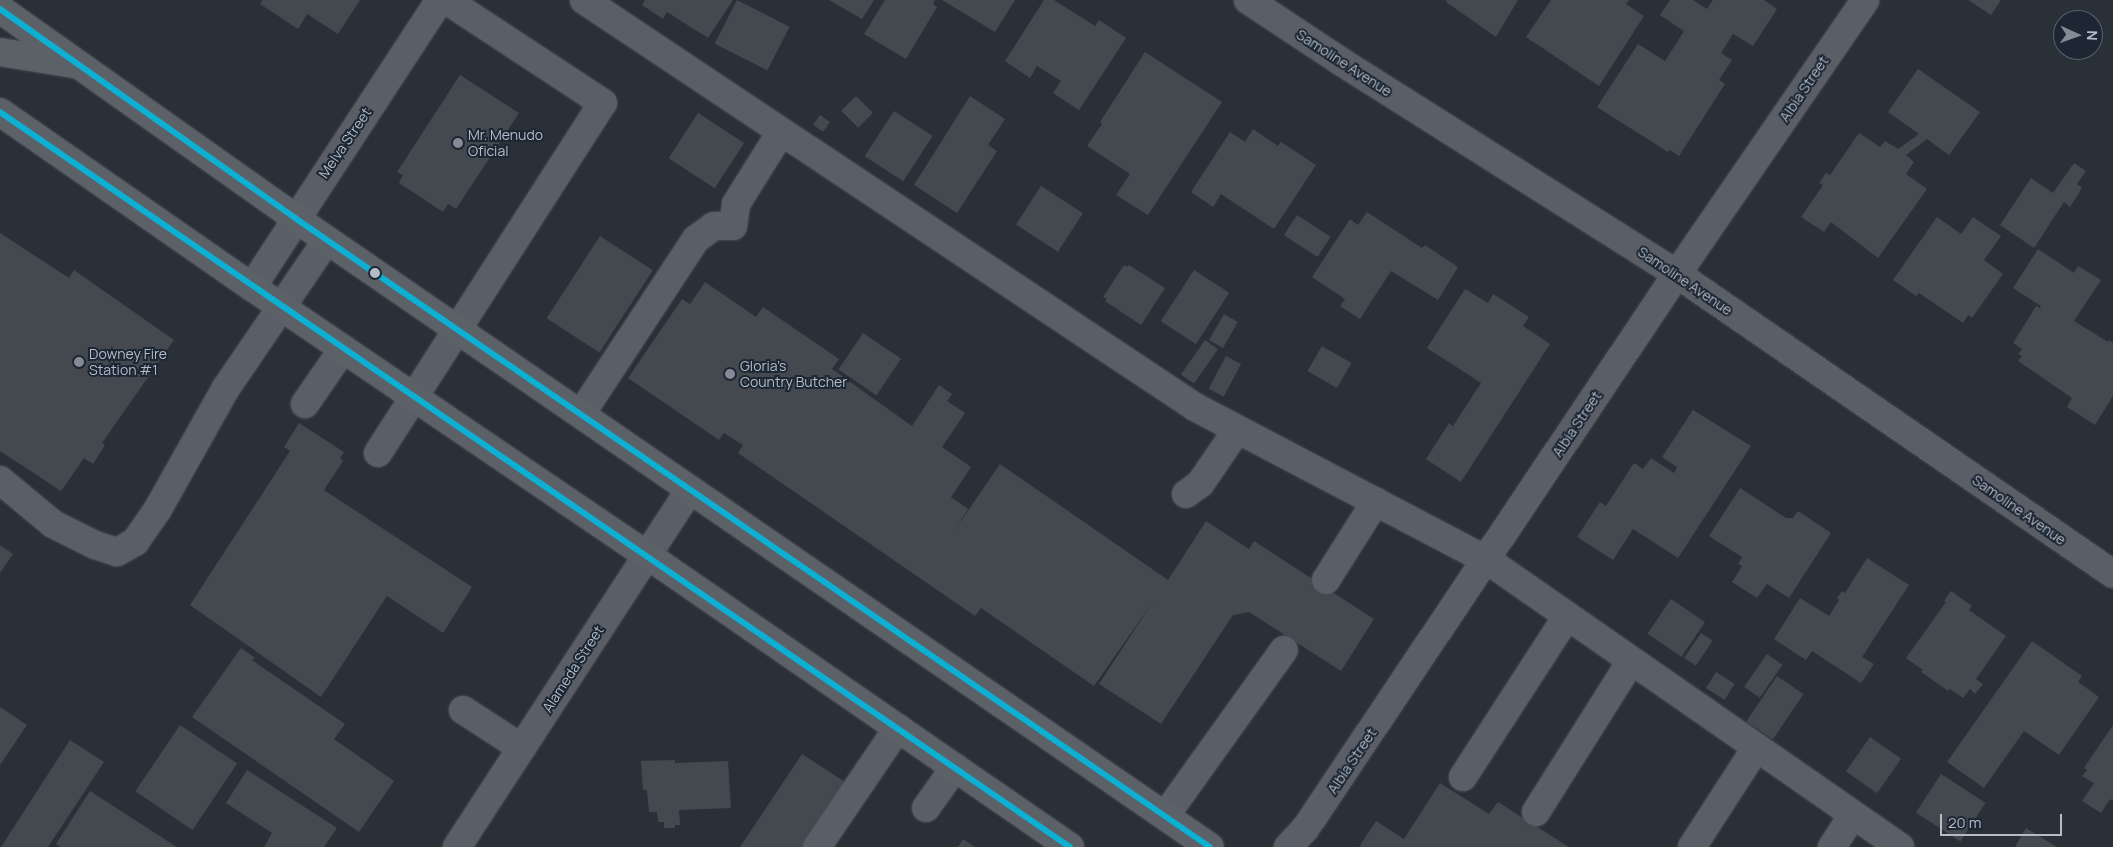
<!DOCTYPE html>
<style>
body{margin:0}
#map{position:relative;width:2113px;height:847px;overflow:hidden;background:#2a3038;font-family:Manrope,sans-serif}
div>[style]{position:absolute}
.building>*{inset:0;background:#444950;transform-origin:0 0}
.roads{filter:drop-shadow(0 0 1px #484c53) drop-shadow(0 0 1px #484c53)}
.minor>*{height:28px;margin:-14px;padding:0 14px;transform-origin:14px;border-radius:14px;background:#5a5e66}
.major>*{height:28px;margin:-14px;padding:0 14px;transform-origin:14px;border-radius:14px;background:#5c6168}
.bus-1>*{height:6px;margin:-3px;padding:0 3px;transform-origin:3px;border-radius:3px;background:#0dafd3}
.dots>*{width:14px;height:14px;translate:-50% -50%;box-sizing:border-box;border:2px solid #1d2633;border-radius:50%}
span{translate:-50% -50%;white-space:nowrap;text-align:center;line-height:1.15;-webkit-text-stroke:4px #1d2633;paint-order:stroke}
.street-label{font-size:14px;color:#b4bcc9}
.poi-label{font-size:14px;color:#b4bcc9}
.left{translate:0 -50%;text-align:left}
.north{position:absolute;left:2053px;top:10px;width:50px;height:50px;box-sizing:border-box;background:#1d2633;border:1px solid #59626f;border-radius:50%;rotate:92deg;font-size:14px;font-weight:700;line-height:20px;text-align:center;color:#b4bcc9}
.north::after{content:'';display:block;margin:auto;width:18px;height:22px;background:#848b96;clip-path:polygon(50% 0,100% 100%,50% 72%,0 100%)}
.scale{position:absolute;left:1940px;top:814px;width:122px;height:22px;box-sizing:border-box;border:2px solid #b4bcc9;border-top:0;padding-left:6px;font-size:15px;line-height:18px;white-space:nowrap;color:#b4bcc9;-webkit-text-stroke:4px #1d2633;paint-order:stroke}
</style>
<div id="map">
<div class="building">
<i style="clip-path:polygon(263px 0,360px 0,338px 34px,307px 14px,298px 29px,260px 4px)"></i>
<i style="clip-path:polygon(645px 0,733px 0,708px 38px,667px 12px,663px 19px,642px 5px)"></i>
<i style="left:737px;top:0;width:59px;height:49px;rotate:27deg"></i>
<i style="clip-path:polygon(829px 0,874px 0,862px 19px)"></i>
<i style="clip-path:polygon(885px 0,935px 0,933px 4px,937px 7px,906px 59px,864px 34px)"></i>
<i style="clip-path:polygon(942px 0,1015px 0,995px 32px)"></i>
<i style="clip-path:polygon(1044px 0,1054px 0,1095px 26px,1099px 20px,1126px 38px,1079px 110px,1053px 93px,1061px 81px,1037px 66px,1030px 78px,1005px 61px)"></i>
<i style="clip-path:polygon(1447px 0,1518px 0,1496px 37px,1446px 2px)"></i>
<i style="clip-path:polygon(1551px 0,1629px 0,1626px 4px,1644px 16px,1599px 86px,1526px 37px)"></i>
<i style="clip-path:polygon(1670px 0,1693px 0,1707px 9px,1713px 0,1764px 0,1777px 9px,1753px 46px,1733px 34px,1721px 53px,1732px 60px,1719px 80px,1725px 84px,1679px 156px,1670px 150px,1668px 152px,1597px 107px,1638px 44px,1665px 61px,1684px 31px,1660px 15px)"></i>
<i style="clip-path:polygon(1968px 0,2001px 0,1991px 15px)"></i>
<i style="clip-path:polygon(1145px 52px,1222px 102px,1148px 215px,1116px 195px,1130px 174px,1087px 146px,1102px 124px,1100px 122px)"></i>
<i style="clip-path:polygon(1918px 69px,1980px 112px,1949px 155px,1927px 139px,1906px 155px,1914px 162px,1906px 174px,1927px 189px,1878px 258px,1831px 222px,1824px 232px,1801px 217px,1823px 185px,1819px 183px,1826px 173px,1830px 175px,1859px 133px,1880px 147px,1885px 141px,1898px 149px,1919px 134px,1888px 112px)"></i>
<i style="clip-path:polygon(460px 75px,519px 113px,456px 209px,448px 204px,443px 212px,399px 183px,403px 175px,397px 172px)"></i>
<i style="left:856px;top:96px;width:24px;height:21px;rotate:45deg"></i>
<i style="clip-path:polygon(970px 96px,1005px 119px,988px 145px,997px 151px,957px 213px,914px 185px)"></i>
<i style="left:894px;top:111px;width:46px;height:54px;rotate:33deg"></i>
<i style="left:698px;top:113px;width:55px;height:54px;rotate:33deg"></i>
<i style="left:820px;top:115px;width:12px;height:12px;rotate:35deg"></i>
<i style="clip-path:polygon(1253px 129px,1278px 146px,1281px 142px,1316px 165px,1274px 229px,1221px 194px,1213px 207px,1191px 192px,1230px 132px,1245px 142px)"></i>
<i style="clip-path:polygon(2074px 163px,2086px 171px,2077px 184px,2082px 188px,2070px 207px,2064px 202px,2034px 248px,2000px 225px,2031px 178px,2053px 193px)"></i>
<i style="left:1041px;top:186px;width:50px;height:46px;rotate:33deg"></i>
<i style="clip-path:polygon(1367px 212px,1422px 248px,1425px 245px,1458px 267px,1438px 300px,1391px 271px,1360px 319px,1340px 306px,1345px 299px,1312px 277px,1350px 219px,1358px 225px)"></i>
<i style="left:1297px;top:215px;width:40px;height:24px;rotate:33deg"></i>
<i style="clip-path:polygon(1937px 217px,1961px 234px,1973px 217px,2001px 236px,1984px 260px,2003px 274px,1972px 318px,1968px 315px,1963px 323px,1919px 293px,1916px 296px,1893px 280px)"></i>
<i style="clip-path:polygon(0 233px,69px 278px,74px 270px,174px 340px,102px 443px,105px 445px,93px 464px,84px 458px,61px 491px,0 451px)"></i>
<i style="left:600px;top:236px;width:63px;height:98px;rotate:33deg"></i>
<i style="clip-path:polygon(2038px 249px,2074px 273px,2078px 266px,2101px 280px,2074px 321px,2108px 342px,2109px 340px,2113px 343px,2113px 396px,2095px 425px,2067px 407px,2072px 398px,2018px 361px,2022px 356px,2018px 354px,2022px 349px,2013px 343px,2036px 306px,2040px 308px,2041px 306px,2013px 288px)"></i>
<i style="clip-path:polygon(1124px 265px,1127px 267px,1129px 265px,1165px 288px,1141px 325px,1105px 301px,1107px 299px,1103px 297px)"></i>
<i style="left:1194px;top:270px;width:42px;height:61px;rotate:33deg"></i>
<i style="clip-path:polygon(705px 282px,756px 317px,763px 307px,839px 359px,832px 369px,912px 426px,939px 385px,952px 394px,947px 401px,965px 413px,942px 447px,971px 467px,951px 497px,968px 509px,954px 531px,1000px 464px,1168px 580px,1206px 521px,1249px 549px,1254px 541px,1374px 619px,1341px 671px,1249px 612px,1233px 615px,1161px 724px,1099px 684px,1154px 600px,1094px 686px,981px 608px,975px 616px,738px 453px,743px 445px,724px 433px,719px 440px,628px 378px,682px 299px,690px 304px)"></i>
<i style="clip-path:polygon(1465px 289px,1488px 303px,1493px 294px,1529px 317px,1523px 326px,1550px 344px,1461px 482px,1426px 459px,1449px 423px,1453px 426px,1481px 383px,1427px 348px)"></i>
<i style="left:1224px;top:314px;width:16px;height:30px;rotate:30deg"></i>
<i style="left:863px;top:333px;width:46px;height:44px;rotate:34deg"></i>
<i style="left:1205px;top:340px;width:16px;height:42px;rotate:35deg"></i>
<i style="left:1322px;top:346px;width:34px;height:29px;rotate:30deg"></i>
<i style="left:1226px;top:356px;width:17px;height:37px;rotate:28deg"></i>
<i style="clip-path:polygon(1693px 410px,1751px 446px,1678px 558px,1633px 529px,1613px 560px,1577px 537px,1600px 502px,1606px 506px,1634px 463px,1643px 469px,1651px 458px,1674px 473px,1677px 467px,1662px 457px)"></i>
<i style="clip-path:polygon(299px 423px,344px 452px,340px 458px,343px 461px,324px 490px,472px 587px,443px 633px,387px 596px,321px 697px,190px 605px,290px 451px,284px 447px)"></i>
<i style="clip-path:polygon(1740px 488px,1786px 518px,1793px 518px,1798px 511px,1831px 533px,1789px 598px,1767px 584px,1757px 598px,1732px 582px,1742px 566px,1738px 564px,1742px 557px,1709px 536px)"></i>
<i style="clip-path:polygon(0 545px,13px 554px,0 573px)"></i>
<i style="clip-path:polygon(1867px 558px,1909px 585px,1862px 657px,1874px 664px,1861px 683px,1812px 651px,1806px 660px,1774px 639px,1800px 598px,1829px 616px,1839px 600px,1837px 598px,1842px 591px,1845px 593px)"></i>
<i style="clip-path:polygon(1951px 591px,1972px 606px,1969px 610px,2006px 636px,1976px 679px,1983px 684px,1975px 694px,1970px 689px,1963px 698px,1950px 689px,1948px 691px,1921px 672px,1923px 670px,1906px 658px,1946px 602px,1944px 601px)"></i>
<i style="left:1671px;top:599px;width:41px;height:42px;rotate:34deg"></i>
<i style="left:1701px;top:633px;width:14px;height:30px;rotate:34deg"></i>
<i style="clip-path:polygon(2032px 641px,2082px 676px,2078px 682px,2099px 697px,2059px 755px,2024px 731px,1984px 788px,1947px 762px)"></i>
<i style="clip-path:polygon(241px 648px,255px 658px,252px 660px,345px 724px,334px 739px,394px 781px,359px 832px,192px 717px)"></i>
<i style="left:1767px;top:654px;width:19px;height:40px;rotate:35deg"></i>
<i style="left:1716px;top:672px;width:22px;height:19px;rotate:32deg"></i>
<i style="left:1777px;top:676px;width:32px;height:55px;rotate:34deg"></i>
<i style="clip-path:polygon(0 707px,27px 725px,0 765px)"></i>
<i style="left:180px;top:725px;width:69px;height:80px;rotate:34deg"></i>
<i style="clip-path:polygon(2113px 725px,2113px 801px,2110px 799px,2101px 813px,2082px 801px,2094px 783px,2082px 776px,2087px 770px,2084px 768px)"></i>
<i style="left:1870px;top:737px;width:38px;height:42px;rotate:35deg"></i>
<i style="clip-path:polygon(70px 740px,104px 762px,48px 847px,1px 847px)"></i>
<i style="clip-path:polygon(802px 754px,845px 782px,802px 847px,740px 847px)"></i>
<i style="clip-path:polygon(675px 760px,675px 763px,728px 761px,731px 808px,679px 810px,680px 825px,675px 825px,675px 828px,664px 828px,664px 822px,658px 822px,657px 812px,649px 812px,647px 790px,643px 790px,641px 761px)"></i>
<i style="clip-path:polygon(247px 770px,337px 828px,324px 847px,264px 847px,272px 833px,226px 803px)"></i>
<i style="left:1941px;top:774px;width:53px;height:46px;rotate:33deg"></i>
<i style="clip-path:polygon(1440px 783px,1489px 814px,1498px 802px,1569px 847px,1359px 847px,1376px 821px,1404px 839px)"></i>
<i style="clip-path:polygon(90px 791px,177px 847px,61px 847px,56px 844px)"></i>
<i style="clip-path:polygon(2026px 828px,2057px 847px,2015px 847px)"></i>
<i style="clip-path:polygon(963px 839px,975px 847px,958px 847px)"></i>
</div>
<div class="roads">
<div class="minor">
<i style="left:584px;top:0;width:734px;rotate:33.67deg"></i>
<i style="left:1195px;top:407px;width:330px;rotate:27.7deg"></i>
<i style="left:1487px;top:560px;width:503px;rotate:34.8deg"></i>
<i style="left:1248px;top:0;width:110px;rotate:33.5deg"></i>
<i style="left:1340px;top:61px;width:399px;rotate:32.3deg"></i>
<i style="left:1677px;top:274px;width:529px;rotate:34.53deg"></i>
<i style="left:252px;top:287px;width:343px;rotate:-56.8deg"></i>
<i style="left:305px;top:404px;width:67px;rotate:-55.4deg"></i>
<i style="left:581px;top:414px;width:209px;rotate:-56.7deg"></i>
<i style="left:696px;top:239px;width:22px;rotate:-36deg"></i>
<i style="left:714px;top:226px;width:19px"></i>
<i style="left:733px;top:226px;width:22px;rotate:-82deg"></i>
<i style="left:736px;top:204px;width:85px;rotate:-58deg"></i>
<i style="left:378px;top:453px;width:416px;rotate:-57.3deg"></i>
<i style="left:603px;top:103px;width:188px;rotate:-146.7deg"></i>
<i style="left:0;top:480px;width:69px;rotate:39.7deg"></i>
<i style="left:53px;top:524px;width:47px;rotate:26.6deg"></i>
<i style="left:95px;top:545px;width:23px;rotate:18deg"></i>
<i style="left:117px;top:552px;width:21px;rotate:-29deg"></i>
<i style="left:135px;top:542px;width:40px;rotate:-55.1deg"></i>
<i style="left:158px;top:509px;width:139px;rotate:-60.7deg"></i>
<i style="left:226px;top:388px;width:179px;rotate:-55.7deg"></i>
<i style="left:1186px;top:494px;width:17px;rotate:-36deg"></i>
<i style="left:1200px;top:484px;width:65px;rotate:-55.6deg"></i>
<i style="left:1326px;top:580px;width:93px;rotate:-57.7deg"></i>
<i style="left:463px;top:710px;width:70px;rotate:32.8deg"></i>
<i style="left:1463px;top:777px;width:192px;rotate:-57.1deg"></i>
<i style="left:926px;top:808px;width:50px;rotate:-54.7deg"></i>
<i style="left:1536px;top:812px;width:178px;rotate:-57.8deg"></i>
<i style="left:1165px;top:816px;width:204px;rotate:-54.4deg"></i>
<i style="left:457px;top:847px;width:425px;rotate:-56.9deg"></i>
<i style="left:817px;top:847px;width:144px;rotate:-55.8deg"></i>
<i style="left:1288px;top:847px;width:25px;rotate:-47deg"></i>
<i style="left:1305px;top:829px;width:668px;rotate:-56.17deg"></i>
<i style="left:1677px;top:274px;width:332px;rotate:-55.5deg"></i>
<i style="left:1692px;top:847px;width:118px;rotate:-57.1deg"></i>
<i style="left:1832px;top:847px;width:38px;rotate:-57deg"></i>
</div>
<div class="major">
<i style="left:0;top:9px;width:362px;rotate:35.3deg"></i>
<i style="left:295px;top:218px;width:1110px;rotate:34.51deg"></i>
<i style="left:0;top:52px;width:74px;rotate:9.3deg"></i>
<i style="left:0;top:112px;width:307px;rotate:34.8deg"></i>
<i style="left:252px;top:287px;width:477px;rotate:34.2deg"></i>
<i style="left:647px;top:555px;width:514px;rotate:34.62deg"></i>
</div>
</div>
<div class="bus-1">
<i style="left:0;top:9px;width:362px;rotate:35.3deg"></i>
<i style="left:295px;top:218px;width:1110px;rotate:34.51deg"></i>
<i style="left:0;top:112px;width:1298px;rotate:34.49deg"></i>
</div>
<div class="dots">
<i style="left:458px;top:143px;background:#848b96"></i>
<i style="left:375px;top:273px;background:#b4bcc9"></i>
<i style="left:79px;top:362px;background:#848b96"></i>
<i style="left:730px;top:374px;background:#848b96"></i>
</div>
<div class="street-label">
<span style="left:1344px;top:63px;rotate:33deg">Samoline Avenue</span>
<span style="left:1804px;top:89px;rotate:-56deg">Albia Street</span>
<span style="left:345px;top:143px;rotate:-56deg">Melva Street</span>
<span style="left:1685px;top:281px;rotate:34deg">Samoline Avenue</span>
<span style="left:1577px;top:424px;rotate:-56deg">Albia Street</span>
<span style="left:2019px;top:510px;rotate:35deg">Samoline Avenue</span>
<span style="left:573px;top:669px;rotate:-57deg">Alameda Street</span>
<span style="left:1352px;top:761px;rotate:-56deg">Albia Street</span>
</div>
<div class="poi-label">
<span class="left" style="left:468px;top:143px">Mr. Menudo<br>Oficial</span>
<span class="left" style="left:89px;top:362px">Downey Fire<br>Station #1</span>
<span class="left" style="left:740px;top:374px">Gloria's<br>Country Butcher</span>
</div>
<div class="north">N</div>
<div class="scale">20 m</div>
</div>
